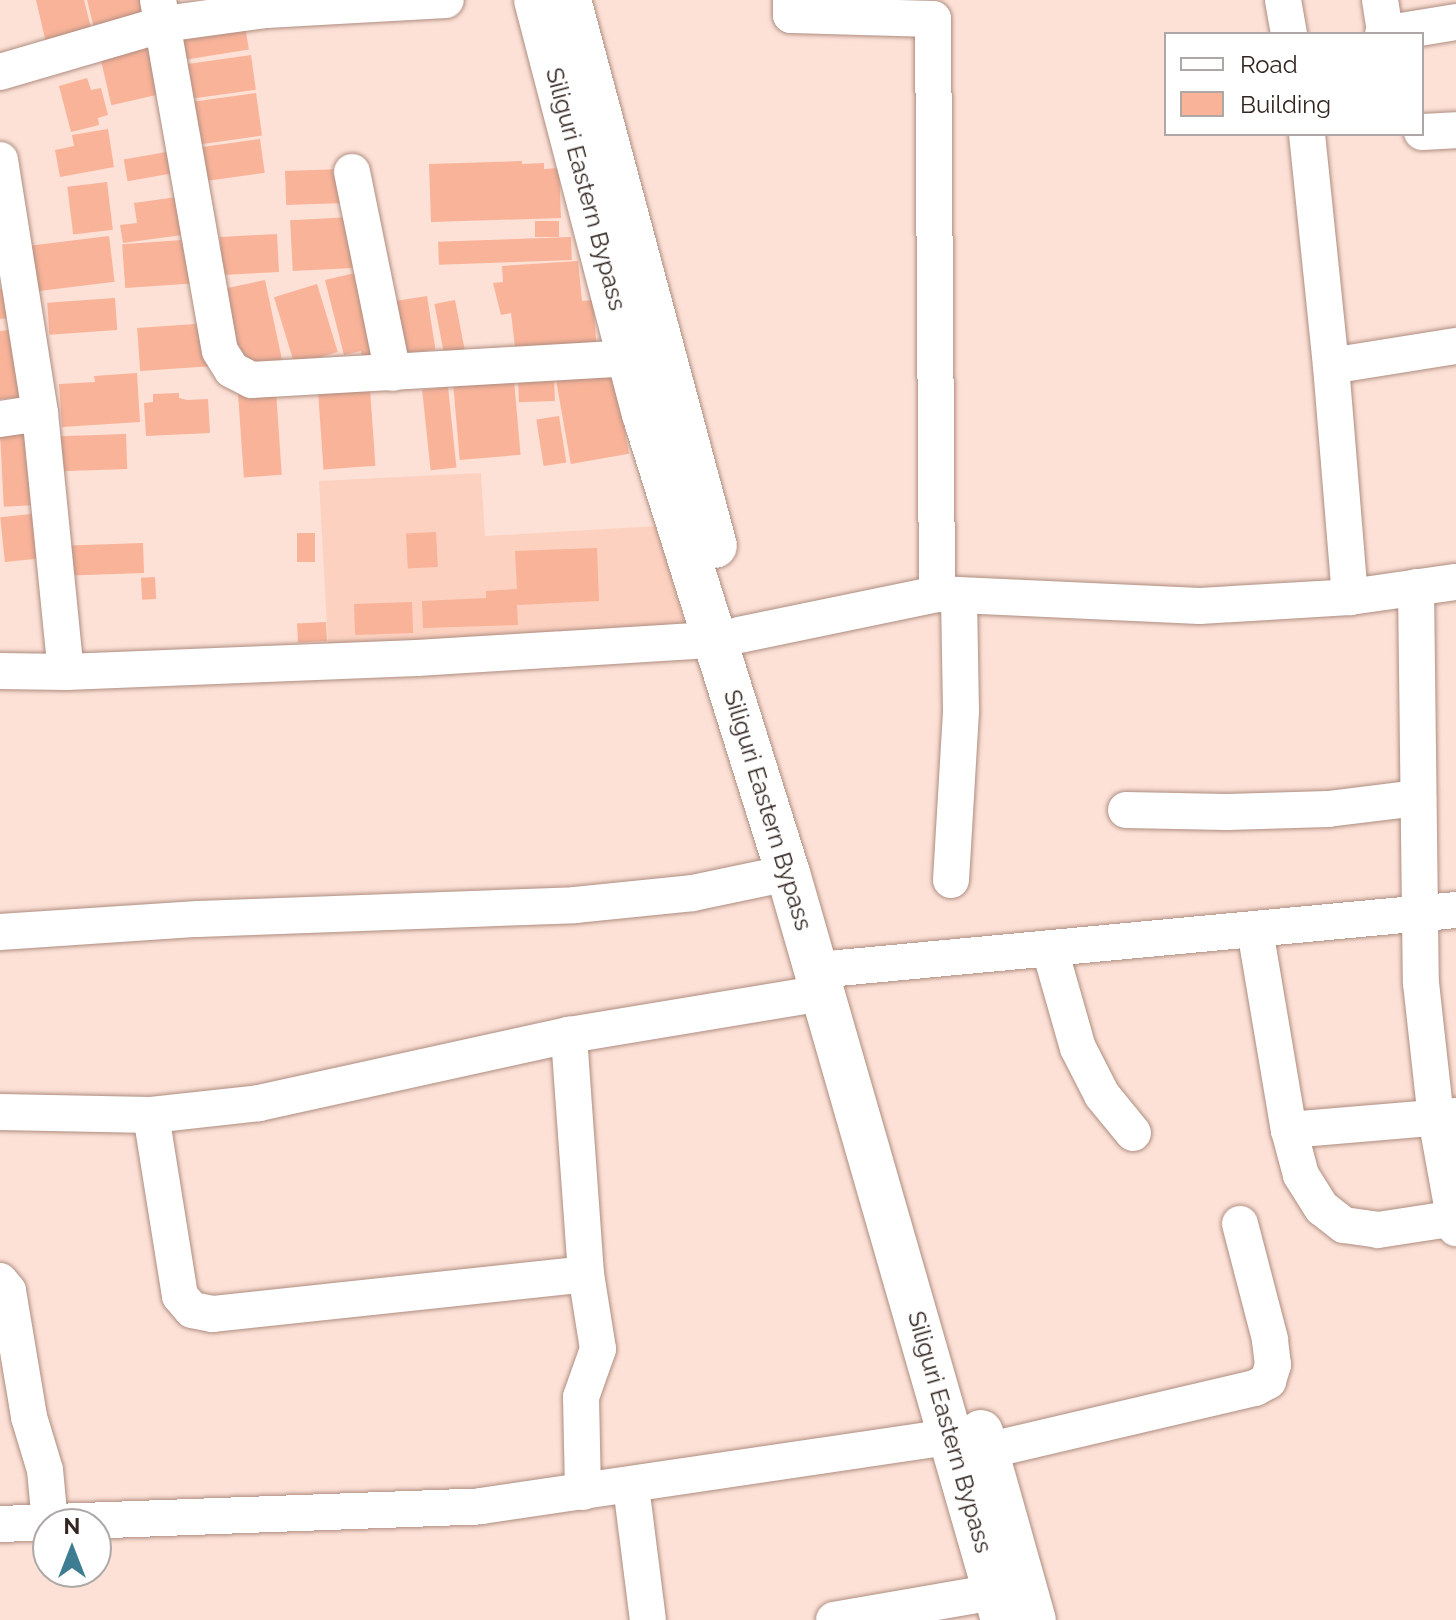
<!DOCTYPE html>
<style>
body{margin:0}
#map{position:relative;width:1456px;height:1620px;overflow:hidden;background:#fde1d6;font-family:Raleway,sans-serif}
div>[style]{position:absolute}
.built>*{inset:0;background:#fcd1c0}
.building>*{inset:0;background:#f8b399;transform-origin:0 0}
.roads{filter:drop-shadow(0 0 2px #ae8d80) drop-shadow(0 0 2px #ae8d80)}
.street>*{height:36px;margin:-18px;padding:0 18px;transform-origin:18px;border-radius:18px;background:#fff}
.primary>*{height:44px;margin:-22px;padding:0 22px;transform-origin:22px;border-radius:22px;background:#fff}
span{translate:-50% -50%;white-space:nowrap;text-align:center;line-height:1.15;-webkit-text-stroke:6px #fff;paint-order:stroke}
.street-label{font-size:24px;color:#332621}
.legend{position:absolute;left:1164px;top:32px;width:260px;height:104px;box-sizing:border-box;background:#fff;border:2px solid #ada8a6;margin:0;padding:10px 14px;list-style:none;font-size:24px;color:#332621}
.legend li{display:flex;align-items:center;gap:16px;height:40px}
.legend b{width:40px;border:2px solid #ada8a6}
.north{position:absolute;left:32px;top:1508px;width:80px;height:80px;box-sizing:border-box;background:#fff;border:2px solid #ada8a6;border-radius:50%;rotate:0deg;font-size:22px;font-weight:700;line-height:32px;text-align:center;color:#332621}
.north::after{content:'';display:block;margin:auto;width:28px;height:36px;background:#3d7c91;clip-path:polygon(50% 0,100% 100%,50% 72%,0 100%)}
</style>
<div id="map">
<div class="built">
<i style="clip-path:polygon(481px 473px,485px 536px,657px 526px,685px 626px,328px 645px,319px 481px)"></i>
</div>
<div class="building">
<i style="clip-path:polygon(36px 0,84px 0,92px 32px,46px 43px)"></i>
<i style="clip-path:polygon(87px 0,151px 0,154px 12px,94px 28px)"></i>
<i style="left:244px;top:19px;width:31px;height:71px;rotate:81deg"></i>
<i style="left:154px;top:41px;width:53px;height:56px;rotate:77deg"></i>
<i style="left:251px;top:55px;width:35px;height:71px;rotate:82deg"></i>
<i style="clip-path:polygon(87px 78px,91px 90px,101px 88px,108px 115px,98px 118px,99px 125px,71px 132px,59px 86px)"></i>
<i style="left:256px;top:93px;width:43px;height:69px;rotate:82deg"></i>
<i style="clip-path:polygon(108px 129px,114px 167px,60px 177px,55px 150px,74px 146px,72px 135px)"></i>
<i style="left:260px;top:139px;width:34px;height:63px;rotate:82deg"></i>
<i style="left:172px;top:151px;width:22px;height:49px;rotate:80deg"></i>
<i style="clip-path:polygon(522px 161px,522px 164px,544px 163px,544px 169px,559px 168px,561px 218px,431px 222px,429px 164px)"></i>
<i style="left:343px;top:169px;width:34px;height:58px;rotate:88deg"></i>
<i style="left:107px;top:182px;width:48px;height:40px;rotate:83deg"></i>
<i style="clip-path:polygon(184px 196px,189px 234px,123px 243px,120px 225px,137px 223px,134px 203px)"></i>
<i style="left:351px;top:217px;width:51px;height:61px;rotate:87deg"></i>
<i style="left:535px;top:221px;width:24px;height:16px"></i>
<i style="left:277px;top:234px;width:38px;height:57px;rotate:87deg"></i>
<i style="left:109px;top:236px;width:46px;height:78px;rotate:83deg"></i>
<i style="left:571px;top:237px;width:23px;height:133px;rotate:88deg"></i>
<i style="left:196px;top:239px;width:44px;height:74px;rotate:86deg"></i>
<i style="clip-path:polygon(578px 261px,582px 301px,593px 300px,597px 352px,516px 356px,511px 313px,501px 315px,493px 283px,503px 282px,502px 266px)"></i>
<i style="clip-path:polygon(359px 272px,379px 354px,362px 358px,361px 351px,344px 355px,325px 280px)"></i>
<i style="left:265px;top:280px;width:82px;height:42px;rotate:78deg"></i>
<i style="left:317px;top:284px;width:71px;height:45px;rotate:73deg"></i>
<i style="clip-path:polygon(16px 287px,20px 317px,0 319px,0 289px)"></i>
<i style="left:427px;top:296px;width:54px;height:37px;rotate:81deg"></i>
<i style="left:115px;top:298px;width:32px;height:68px;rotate:86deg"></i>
<i style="left:455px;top:300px;width:52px;height:21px;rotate:79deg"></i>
<i style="left:210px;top:323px;width:43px;height:73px;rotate:86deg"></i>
<i style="clip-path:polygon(17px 329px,24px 397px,0 399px,0 331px)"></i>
<i style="left:614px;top:369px;width:86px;height:59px;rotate:80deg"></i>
<i style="clip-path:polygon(137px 373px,140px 422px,62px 427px,59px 384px,95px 382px,94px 376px)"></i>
<i style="left:554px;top:376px;width:25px;height:36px;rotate:88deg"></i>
<i style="left:514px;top:380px;width:75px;height:61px;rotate:85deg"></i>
<i style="left:448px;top:387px;width:81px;height:26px;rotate:84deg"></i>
<i style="left:370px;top:389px;width:77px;height:52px;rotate:86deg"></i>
<i style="left:276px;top:392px;width:83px;height:38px;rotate:86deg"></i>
<i style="clip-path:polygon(179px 393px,179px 398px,187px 400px,208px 399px,210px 433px,146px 436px,144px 403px,153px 402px,153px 394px)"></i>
<i style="left:559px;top:416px;width:47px;height:23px;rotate:81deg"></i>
<i style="left:33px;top:433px;width:72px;height:33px;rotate:87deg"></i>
<i style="left:126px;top:434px;width:35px;height:67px;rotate:88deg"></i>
<i style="left:41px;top:513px;width:45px;height:41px;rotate:84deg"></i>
<i style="left:436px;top:532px;width:35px;height:30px;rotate:87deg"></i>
<i style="left:297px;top:533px;width:18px;height:29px"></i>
<i style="left:143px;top:543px;width:30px;height:74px;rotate:88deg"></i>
<i style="clip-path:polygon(597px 548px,599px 601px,517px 605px,518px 625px,423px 628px,422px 601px,486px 598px,486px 591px,517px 589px,515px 551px)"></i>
<i style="left:155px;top:577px;width:22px;height:14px;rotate:87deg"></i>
<i style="left:412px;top:602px;width:31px;height:58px;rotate:88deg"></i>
<i style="left:326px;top:622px;width:19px;height:29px;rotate:87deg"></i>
</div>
<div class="roads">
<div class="street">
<i style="left:158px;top:0;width:356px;rotate:80deg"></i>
<i style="left:220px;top:351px;width:22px;rotate:58deg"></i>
<i style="left:232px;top:370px;width:22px;rotate:27deg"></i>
<i style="left:252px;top:380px;width:380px;rotate:-3.3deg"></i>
<i style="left:791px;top:0;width:15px;rotate:90deg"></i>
<i style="left:791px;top:15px;width:142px;rotate:1.6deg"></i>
<i style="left:933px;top:19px;width:575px;rotate:89.6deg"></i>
<i style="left:1283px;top:0;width:35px;rotate:80deg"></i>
<i style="left:1380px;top:0;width:33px;rotate:81deg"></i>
<i style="left:1383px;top:34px;width:74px;rotate:-9.3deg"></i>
<i style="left:0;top:72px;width:171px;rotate:-16.3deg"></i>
<i style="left:164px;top:24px;width:103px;rotate:-7.8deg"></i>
<i style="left:266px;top:10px;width:180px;rotate:-3.2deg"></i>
<i style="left:1422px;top:132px;width:34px;rotate:-3deg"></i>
<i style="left:1307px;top:134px;width:233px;rotate:84.1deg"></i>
<i style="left:1331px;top:366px;width:232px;rotate:85.3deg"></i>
<i style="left:0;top:160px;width:256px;rotate:81deg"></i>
<i style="left:40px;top:413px;width:260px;rotate:84.3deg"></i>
<i style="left:352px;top:172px;width:205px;rotate:78.5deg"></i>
<i style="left:1331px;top:366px;width:127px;rotate:-9.1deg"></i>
<i style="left:0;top:419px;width:40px;rotate:-8.5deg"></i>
<i style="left:1416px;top:587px;width:396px;rotate:89.3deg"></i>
<i style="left:1421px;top:983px;width:136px;rotate:83.7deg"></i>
<i style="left:1436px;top:1118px;width:112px;rotate:79.7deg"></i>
<i style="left:739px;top:635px;width:202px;rotate:-11.7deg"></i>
<i style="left:937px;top:594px;width:263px;rotate:2.6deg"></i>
<i style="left:1200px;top:606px;width:150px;rotate:-3.4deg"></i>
<i style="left:1350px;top:597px;width:107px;rotate:-8.1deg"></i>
<i style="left:0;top:671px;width:66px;rotate:0.9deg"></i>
<i style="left:66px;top:672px;width:351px;rotate:-2.3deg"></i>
<i style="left:417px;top:658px;width:298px;rotate:-3.5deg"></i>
<i style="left:1126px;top:810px;width:101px;rotate:1.1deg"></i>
<i style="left:1227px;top:812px;width:101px;rotate:-1.7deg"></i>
<i style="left:1328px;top:809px;width:91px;rotate:-7deg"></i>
<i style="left:951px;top:880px;width:169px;rotate:-86.6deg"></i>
<i style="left:961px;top:711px;width:116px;rotate:-91deg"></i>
<i style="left:1255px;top:930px;width:203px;rotate:80.4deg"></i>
<i style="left:1289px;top:1130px;width:47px;rotate:75.1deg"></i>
<i style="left:1301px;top:1175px;width:39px;rotate:58deg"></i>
<i style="left:1322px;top:1208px;width:28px;rotate:38deg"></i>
<i style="left:1344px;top:1225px;width:34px;rotate:8deg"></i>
<i style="left:1378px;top:1230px;width:79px;rotate:-8.7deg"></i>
<i style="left:0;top:932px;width:198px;rotate:-3.8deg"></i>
<i style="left:198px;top:919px;width:377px;rotate:-2.1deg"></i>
<i style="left:575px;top:905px;width:119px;rotate:-5.8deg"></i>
<i style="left:693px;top:893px;width:97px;rotate:-11.9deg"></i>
<i style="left:1050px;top:950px;width:102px;rotate:74.1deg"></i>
<i style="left:1078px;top:1048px;width:53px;rotate:62.9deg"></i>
<i style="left:1102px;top:1095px;width:49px;rotate:50.8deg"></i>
<i style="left:839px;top:968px;width:620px;rotate:-5.37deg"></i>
<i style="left:0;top:1112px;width:151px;rotate:1.1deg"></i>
<i style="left:151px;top:1115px;width:109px;rotate:-6.3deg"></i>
<i style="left:259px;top:1103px;width:317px;rotate:-12.4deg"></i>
<i style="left:569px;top:1035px;width:256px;rotate:-9.4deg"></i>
<i style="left:151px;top:1115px;width:183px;rotate:80.9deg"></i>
<i style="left:180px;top:1296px;width:18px;rotate:49deg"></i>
<i style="left:192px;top:1310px;width:21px;rotate:11deg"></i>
<i style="left:213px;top:1314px;width:375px;rotate:-6.1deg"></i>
<i style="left:586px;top:1274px;width:240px;rotate:-94.1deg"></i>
<i style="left:1289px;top:1130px;width:168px;rotate:-4.8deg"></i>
<i style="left:0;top:1281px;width:13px;rotate:51deg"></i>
<i style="left:8px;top:1291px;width:128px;rotate:80.5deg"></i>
<i style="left:29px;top:1417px;width:55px;rotate:73.2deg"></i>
<i style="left:45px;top:1470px;width:53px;rotate:84.6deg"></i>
<i style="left:986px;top:1451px;width:276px;rotate:-13.2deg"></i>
<i style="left:1255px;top:1388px;width:15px;rotate:-28deg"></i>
<i style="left:1268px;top:1381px;width:17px;rotate:-73deg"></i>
<i style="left:1273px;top:1365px;width:26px;rotate:-97deg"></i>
<i style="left:1270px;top:1339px;width:119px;rotate:-104.6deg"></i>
<i style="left:631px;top:1486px;width:135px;rotate:82.8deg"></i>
<i style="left:583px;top:1492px;width:95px;rotate:-91.2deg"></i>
<i style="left:581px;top:1397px;width:51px;rotate:-70.5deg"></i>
<i style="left:598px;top:1349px;width:76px;rotate:-99.1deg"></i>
<i style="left:0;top:1524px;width:481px;rotate:-2.1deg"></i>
<i style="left:481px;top:1506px;width:475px;rotate:-8.4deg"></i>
<i style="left:834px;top:1620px;width:163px;rotate:-9.9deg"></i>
</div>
<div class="primary">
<i style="left:536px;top:0;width:428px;rotate:75.4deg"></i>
<i style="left:644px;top:414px;width:481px;rotate:72.6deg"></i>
<i style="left:788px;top:873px;width:777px;rotate:73.94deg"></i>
<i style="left:569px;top:0;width:565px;rotate:75.03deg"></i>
<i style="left:981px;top:1432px;width:195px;rotate:74.3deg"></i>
</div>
</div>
<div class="street-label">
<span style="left:586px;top:189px;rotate:75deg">Siliguri Eastern Bypass</span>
<span style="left:768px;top:810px;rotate:73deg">Siliguri Eastern Bypass</span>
<span style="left:950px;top:1432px;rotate:74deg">Siliguri Eastern Bypass</span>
</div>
<ul class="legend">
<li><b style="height:10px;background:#fff"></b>Road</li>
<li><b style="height:22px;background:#f8b399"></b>Building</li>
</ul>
<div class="north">N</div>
</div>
